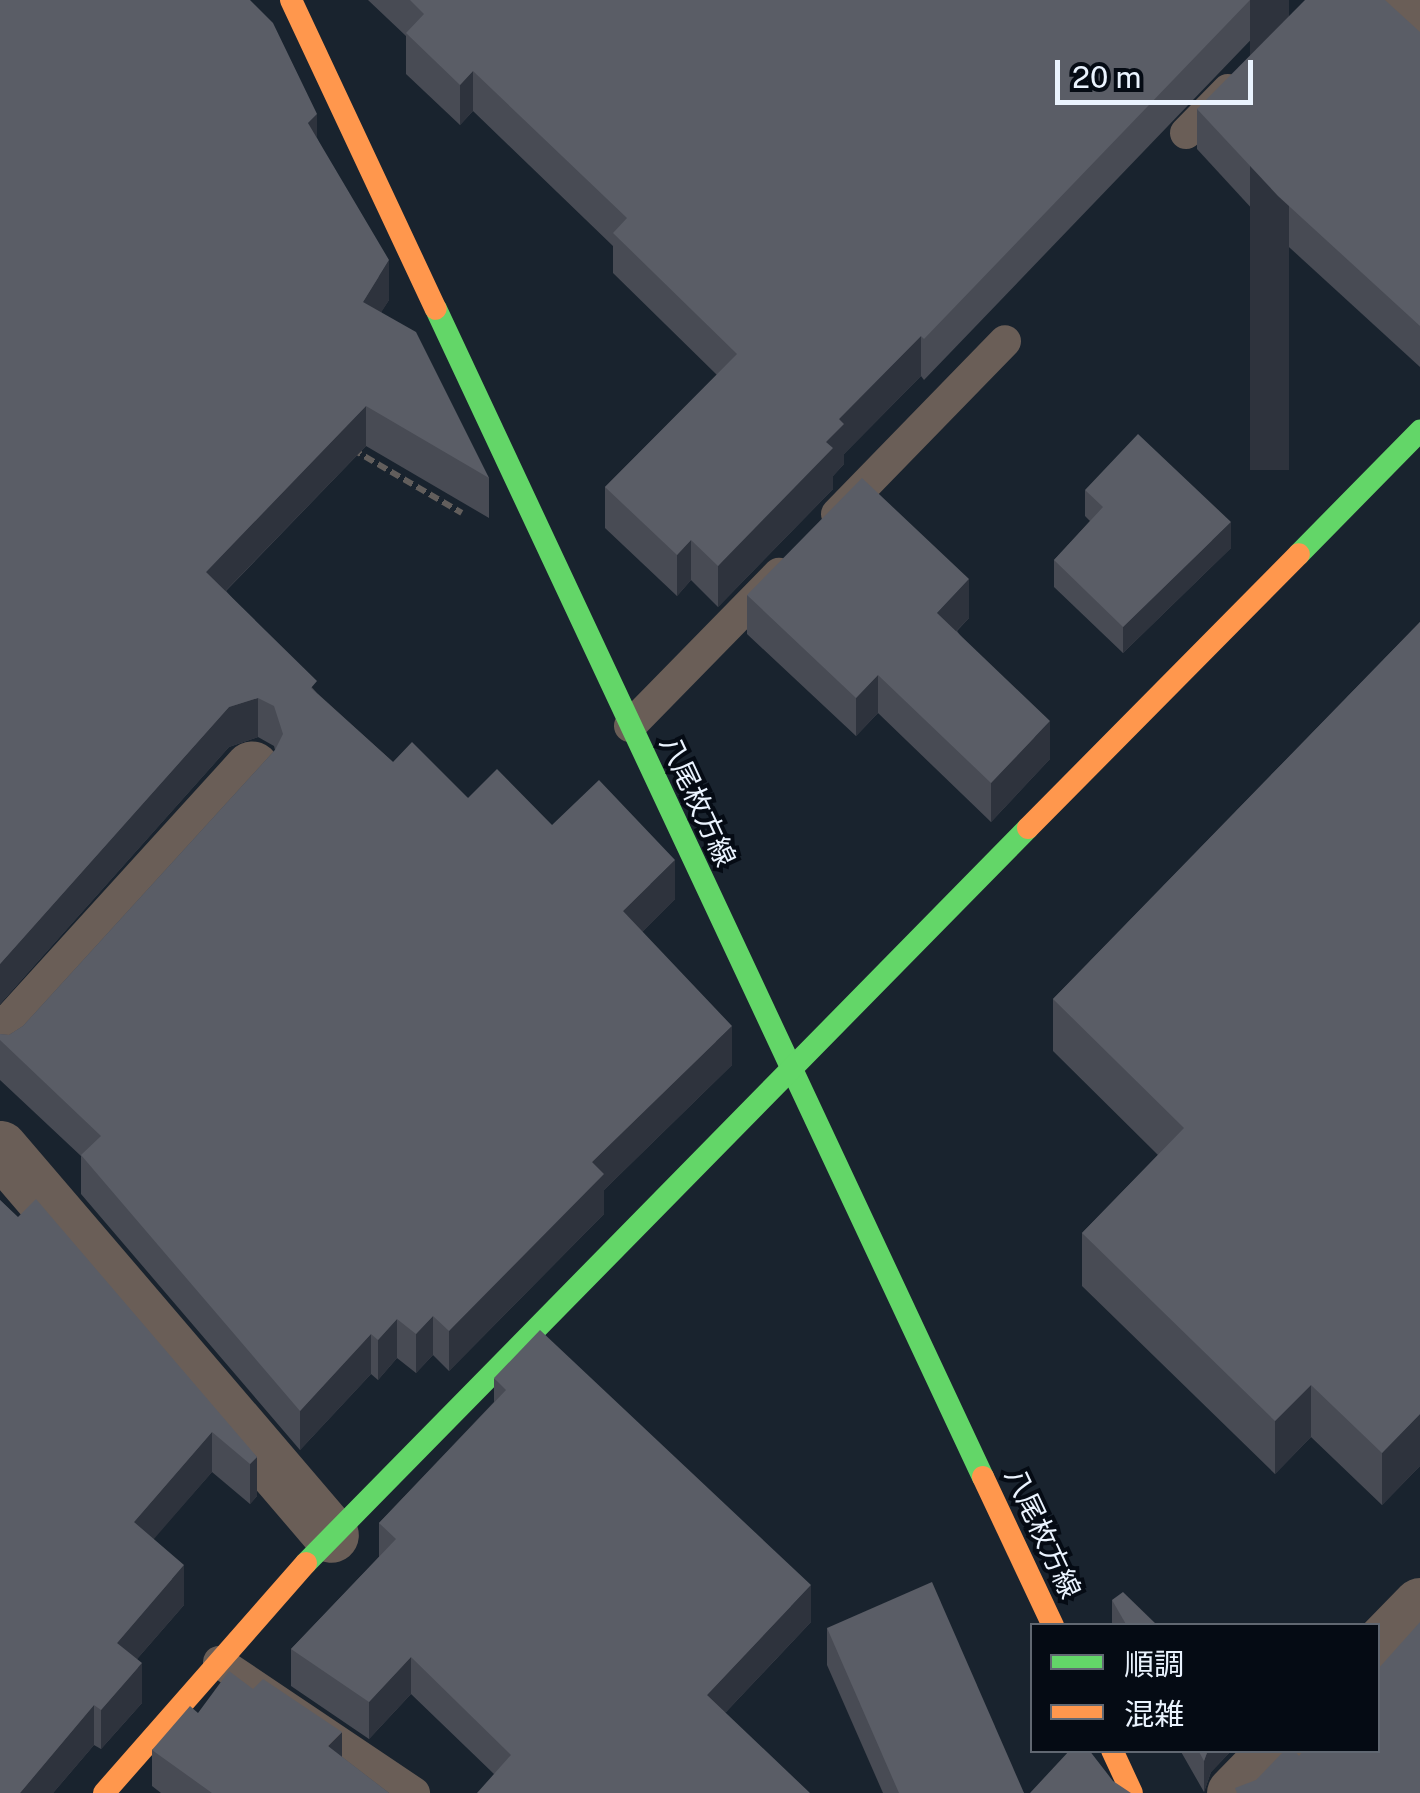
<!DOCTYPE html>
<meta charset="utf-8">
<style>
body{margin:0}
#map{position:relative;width:1420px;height:1793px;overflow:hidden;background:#19232e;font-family:"Public Sans","Noto Sans JP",sans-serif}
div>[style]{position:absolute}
.path>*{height:6px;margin-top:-3px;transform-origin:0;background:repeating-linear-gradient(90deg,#625e5c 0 10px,transparent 0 15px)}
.lane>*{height:32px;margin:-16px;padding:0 16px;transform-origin:16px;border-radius:16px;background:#6a5e57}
.street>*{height:55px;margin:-27.5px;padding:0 27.5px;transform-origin:27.5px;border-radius:27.5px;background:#6a5e57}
.fast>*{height:22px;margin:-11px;padding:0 11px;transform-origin:11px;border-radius:11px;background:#63d668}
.slow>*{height:22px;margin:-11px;padding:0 11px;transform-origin:11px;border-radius:11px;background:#ff974d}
.wall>*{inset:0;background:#484b54}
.shaded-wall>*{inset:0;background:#2e333d;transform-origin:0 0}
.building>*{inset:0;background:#5a5d66}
span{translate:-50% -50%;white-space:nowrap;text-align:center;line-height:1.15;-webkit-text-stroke:8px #050b14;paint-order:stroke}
.street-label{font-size:28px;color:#eaf3fe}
.legend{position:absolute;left:1030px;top:1623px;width:350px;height:130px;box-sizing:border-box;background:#050b14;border:2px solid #616872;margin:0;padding:12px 18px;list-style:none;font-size:30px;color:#eaf3fe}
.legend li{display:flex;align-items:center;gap:20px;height:50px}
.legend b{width:50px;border:2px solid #616872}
.scale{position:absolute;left:1055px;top:60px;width:198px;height:45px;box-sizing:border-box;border:5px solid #eaf3fe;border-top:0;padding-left:12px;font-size:30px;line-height:35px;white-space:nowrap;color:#eaf3fe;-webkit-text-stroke:8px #050b14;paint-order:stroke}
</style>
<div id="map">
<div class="path">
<i style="left:352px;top:449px;width:127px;rotate:30.2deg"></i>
</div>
<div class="lane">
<i style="left:1186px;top:133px;width:60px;rotate:-45.7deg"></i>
<i style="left:837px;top:514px;width:241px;rotate:-45.8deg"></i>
<i style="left:630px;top:726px;width:213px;rotate:-45.6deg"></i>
<i style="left:219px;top:1662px;width:235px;rotate:33.9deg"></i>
</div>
<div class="street">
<i style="left:1410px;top:0;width:14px;rotate:45deg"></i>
<i style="left:0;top:1045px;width:374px;rotate:-47.7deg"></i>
<i style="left:0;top:1148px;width:509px;rotate:49.46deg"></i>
<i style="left:1378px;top:1648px;width:60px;rotate:-45.7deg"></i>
<i style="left:1234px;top:1793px;width:60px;rotate:-45.7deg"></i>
</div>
<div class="fast">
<i style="left:436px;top:309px;width:1290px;rotate:64.91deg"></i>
<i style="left:1299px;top:554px;width:173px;rotate:-45.5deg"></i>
<i style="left:306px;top:1563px;width:1030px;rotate:-45.51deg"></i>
</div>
<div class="slow">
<i style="left:291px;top:0;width:341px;rotate:64.9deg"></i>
<i style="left:1028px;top:828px;width:385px;rotate:-45.3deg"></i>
<i style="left:983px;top:1477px;width:165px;rotate:64.8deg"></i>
<i style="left:1112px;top:1750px;width:47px;rotate:65.1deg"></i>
<i style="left:104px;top:1793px;width:306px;rotate:-48.7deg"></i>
</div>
<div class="wall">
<i style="clip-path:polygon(0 0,317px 138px,389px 300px,381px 312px,489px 478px,489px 518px,366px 446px,226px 591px,317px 693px,393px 762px,468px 798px,552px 825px,675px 899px,642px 932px,732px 1065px,604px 1190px,604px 1214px,449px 1371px,433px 1355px,416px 1373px,397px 1358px,378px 1380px,371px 1374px,300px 1450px,81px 1194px,81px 1156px,0 1080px,0 1034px,9px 1035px,23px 1026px,275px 750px,274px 746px,258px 737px,229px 747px,0 1004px)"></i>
<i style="clip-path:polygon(368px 0,1289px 0,924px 380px,921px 376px,844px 454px,844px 464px,833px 476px,833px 489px,718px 607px,691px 580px,677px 596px,605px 528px,605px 487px,717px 375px,613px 273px,613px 246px,473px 111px,460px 125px,406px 74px,406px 36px)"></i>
<i style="clip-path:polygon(1420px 32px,1420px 367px,1278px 237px,1197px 149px,1197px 109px)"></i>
<i style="clip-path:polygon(1085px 490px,1231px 548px,1123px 653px,1054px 587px,1054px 560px,1090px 521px,1085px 516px)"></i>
<i style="clip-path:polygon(747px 595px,969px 618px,957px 631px,1050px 759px,991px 822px,878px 713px,856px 736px,747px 634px)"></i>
<i style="clip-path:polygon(1420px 622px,1420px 1466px,1382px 1505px,1311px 1437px,1275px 1474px,1082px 1286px,1082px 1233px,1158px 1155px,1053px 1051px,1053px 999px)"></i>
<i style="clip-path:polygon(0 1200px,257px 1457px,257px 1496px,250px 1504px,212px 1472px,153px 1539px,184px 1605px,137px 1659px,142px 1703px,101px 1749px,94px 1745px,53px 1793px,0 1793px)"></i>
<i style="clip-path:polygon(494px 1378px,811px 1622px,726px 1712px,494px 1774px,411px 1694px,369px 1739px,291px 1686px,291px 1649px,379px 1557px,379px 1523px,494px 1402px)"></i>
<i style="clip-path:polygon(1112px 1600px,1158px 1626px,1112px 1626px)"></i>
<i style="clip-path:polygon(827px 1628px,1024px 1793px,883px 1793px,827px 1665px)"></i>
<i style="clip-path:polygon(198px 1713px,342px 1757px,389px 1793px,161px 1793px,152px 1786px,152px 1750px)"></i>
<i style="clip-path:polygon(1180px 1750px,1232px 1750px,1211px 1772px,1204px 1792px)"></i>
</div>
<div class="shaded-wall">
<i style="left:1250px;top:0;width:39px;height:470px"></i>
<i style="clip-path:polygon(473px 71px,473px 111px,460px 125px,460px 85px)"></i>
<i style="clip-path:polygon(317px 114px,317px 153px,308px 123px)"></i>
<i style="clip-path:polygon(389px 260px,389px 300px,363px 341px,363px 302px)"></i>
<i style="clip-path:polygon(921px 336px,921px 376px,844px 454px,844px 464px,833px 476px,833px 489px,718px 607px,718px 566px,826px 442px,839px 419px)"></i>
<i style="clip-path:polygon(366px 406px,366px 446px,206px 611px,206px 572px)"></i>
<i style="clip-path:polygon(1231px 522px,1231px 548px,1123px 653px,1123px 627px)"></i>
<i style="clip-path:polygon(691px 540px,691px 580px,677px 596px,677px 555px)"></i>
<i style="clip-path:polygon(969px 579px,969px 618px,937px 651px,937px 613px)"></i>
<i style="clip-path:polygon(878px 675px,878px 713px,856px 736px,856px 698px)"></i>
<i style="clip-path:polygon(258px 698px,258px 737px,229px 747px,0 1004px,0 964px,229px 707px)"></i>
<i style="clip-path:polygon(1050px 721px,1050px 759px,991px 822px,991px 783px)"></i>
<i style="clip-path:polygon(675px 860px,675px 899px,623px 951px,623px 911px)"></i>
<i style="clip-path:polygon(732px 1026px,732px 1065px,604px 1190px,604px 1214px,449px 1371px,449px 1331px,592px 1162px)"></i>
<i style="clip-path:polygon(433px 1316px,433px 1355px,416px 1373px,416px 1334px)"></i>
<i style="clip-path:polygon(397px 1319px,397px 1358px,378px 1380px,378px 1340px)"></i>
<i style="clip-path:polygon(371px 1334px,371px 1374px,300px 1450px,300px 1411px)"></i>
<i style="clip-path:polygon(1311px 1385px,1311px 1437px,1275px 1474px,1275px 1421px)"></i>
<i style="clip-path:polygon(1420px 1414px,1420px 1466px,1382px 1505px,1382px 1453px)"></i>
<i style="clip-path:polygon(212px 1432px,212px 1472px,134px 1562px,134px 1522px)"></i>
<i style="clip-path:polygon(257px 1457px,257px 1496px,250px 1504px,250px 1464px)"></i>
<i style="clip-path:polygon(184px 1565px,184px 1605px,117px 1682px,117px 1643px)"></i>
<i style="clip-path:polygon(811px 1585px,811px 1622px,707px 1732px,707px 1695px)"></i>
<i style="clip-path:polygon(411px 1657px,411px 1694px,369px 1739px,369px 1702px)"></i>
<i style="clip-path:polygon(142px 1663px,142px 1703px,101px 1749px,101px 1710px)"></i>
<i style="clip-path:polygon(94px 1705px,94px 1745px,53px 1793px,20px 1793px)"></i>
<i style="clip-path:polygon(342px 1732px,342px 1769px,328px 1746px)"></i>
<i style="clip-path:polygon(1208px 1750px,1232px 1750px,1211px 1772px,1204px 1792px,1204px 1761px)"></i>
</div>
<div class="building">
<i style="clip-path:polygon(0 0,250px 0,273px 23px,317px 114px,308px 123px,389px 260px,363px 302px,416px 332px,489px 478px,366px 406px,206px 572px,317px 681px,311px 688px,393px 762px,412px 742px,468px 798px,497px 769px,552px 825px,599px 780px,675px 860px,623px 911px,732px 1026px,592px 1162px,604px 1174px,449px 1331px,433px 1316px,416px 1334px,397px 1319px,378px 1340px,371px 1334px,300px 1411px,81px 1155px,101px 1136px,0 1040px,0 1034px,9px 1035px,23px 1026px,275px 750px,283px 734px,274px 706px,258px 698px,229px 707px,0 964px)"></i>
<i style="clip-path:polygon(410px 0,1250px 0,924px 339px,921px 336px,839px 419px,844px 424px,826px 442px,833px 448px,718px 566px,691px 540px,677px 555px,605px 487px,737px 354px,613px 233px,627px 218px,473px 71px,460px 85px,406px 33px,424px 14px)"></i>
<i style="clip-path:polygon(1305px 0,1385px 0,1420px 32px,1420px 326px,1278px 196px,1197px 109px)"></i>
<i style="clip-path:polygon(1138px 434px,1231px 522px,1123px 627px,1054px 560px,1103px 507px,1085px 490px)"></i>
<i style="clip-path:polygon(862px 478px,969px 579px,937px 613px,1050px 721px,991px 783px,878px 675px,856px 698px,747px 595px)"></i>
<i style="clip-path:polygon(1420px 622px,1420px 1414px,1382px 1453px,1311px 1385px,1275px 1421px,1082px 1233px,1184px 1128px,1053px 999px)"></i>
<i style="clip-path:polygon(36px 1199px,257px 1457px,250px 1464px,212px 1432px,134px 1522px,184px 1565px,117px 1643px,142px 1663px,101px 1710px,94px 1705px,20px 1793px,0 1793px,0 1200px,18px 1217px)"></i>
<i style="clip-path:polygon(540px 1330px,811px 1585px,707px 1695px,810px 1793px,477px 1793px,511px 1755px,411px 1657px,369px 1702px,291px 1649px,396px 1539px,379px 1523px,506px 1390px,494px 1378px)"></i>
<i style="clip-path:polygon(932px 1582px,1024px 1793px,899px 1793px,827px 1628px)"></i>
<i style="clip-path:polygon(1123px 1592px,1158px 1626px,1127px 1626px,1112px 1600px)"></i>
<i style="clip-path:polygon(1420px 1622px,1420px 1793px,1237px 1793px,1235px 1788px,1256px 1780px,1285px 1750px,1294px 1750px,1299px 1756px,1304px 1750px,1378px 1750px,1378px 1669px)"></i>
<i style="clip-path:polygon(229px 1671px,253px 1689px,263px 1679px,342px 1732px,328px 1746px,389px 1793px,212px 1793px,152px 1750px,190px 1706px,198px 1713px)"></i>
<i style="clip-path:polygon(1070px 1750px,1089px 1750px,1113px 1781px,1131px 1793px,1030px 1793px)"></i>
<i style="clip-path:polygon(1198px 1750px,1208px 1750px,1204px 1761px)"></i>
</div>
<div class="street-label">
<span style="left:698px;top:801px;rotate:65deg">八尾枚方線</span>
<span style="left:1043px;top:1533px;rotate:65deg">八尾枚方線</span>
</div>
<ul class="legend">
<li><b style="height:12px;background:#63d668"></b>順調</li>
<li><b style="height:12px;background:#ff974d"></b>混雑</li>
</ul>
<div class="scale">20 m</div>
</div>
